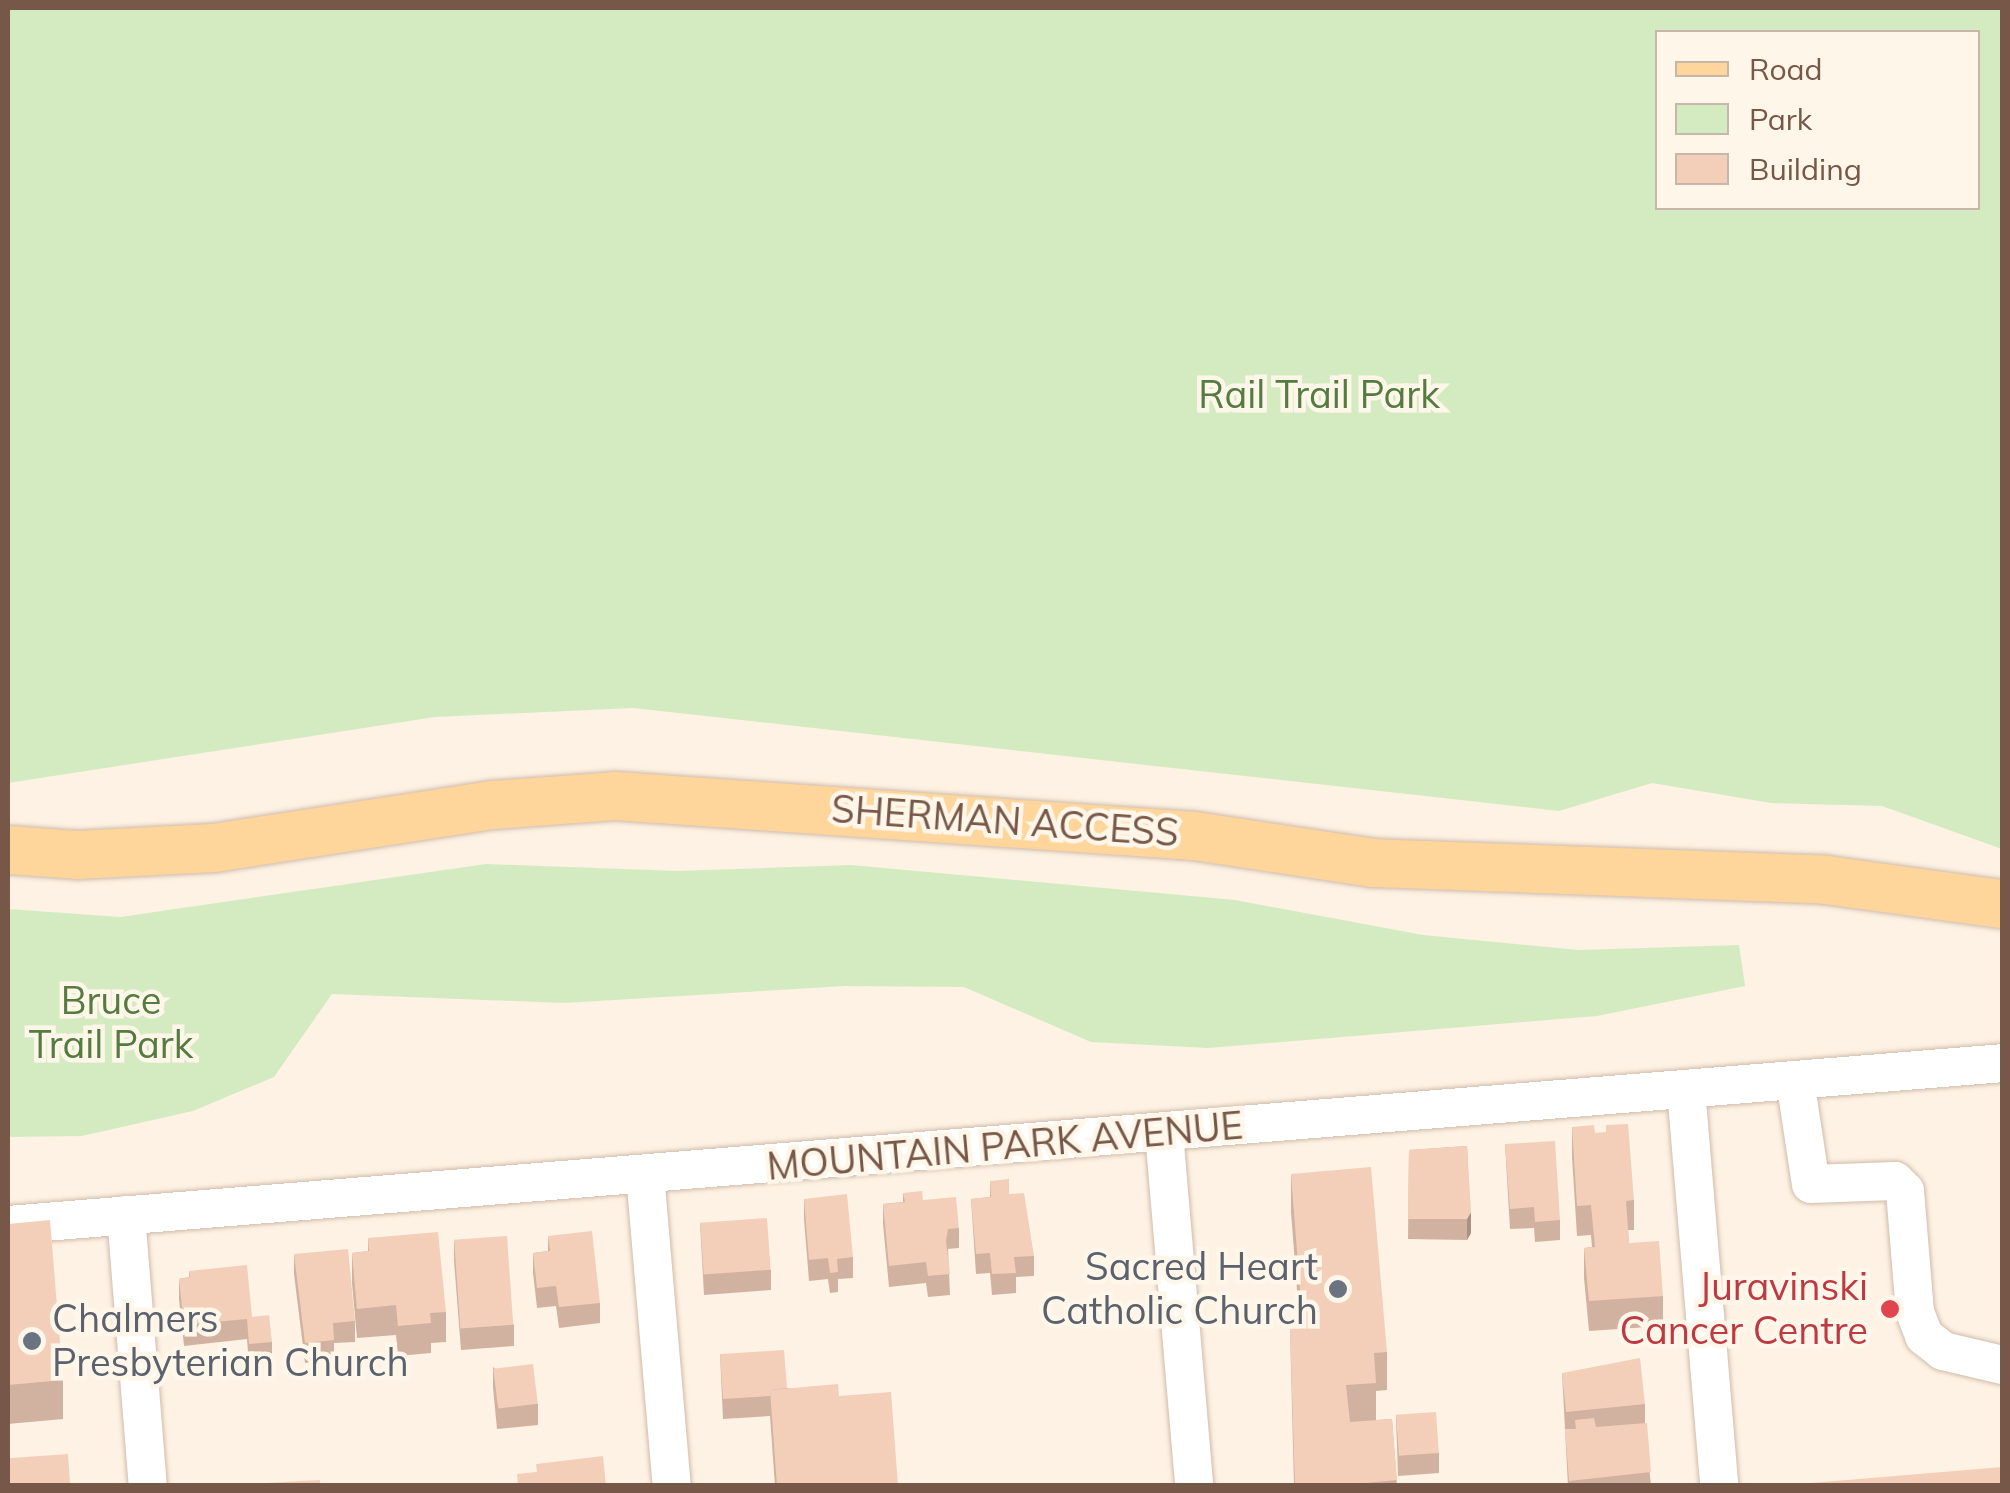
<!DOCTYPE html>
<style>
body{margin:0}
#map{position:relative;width:2010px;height:1493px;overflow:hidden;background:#fdf2e3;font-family:Mulish,sans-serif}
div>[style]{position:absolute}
.green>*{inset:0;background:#d4ebc1}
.roads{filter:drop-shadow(0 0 2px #d1bbac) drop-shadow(0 0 2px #d1bbac)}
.minor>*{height:38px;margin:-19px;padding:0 19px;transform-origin:19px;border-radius:19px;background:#fff}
.major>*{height:48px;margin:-24px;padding:0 24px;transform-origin:24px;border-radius:24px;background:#fed59a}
.wall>*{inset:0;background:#d1b2a0}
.shaded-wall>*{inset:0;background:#aa9182}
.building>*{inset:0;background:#f3cfba;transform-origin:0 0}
.dots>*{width:28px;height:28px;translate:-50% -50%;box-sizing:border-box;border:5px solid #fff6ea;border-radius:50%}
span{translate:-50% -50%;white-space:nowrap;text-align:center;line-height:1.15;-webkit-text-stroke:9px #fff6ea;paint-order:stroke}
.park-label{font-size:38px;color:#547c40}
.street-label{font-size:38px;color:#765748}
.worship-label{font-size:38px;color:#5b616d}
.right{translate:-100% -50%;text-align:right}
.left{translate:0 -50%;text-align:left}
.health-label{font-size:38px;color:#be3a42}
.frame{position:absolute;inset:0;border:10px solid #765748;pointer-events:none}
.legend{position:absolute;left:1655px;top:30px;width:325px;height:180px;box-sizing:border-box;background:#fff6ea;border:2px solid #c8b6a9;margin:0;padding:12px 18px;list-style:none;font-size:30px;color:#765748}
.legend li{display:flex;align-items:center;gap:20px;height:50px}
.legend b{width:50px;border:2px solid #c8b6a9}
</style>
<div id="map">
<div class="green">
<i style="clip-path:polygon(evenodd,8px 8px,2002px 8px,2002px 849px,1882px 806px,1771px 803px,1652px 783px,1559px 811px,633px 708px,435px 717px,8px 783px,8px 8px,1658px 32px,1978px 32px,1978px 208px,1658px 208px,1658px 32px)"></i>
<i style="clip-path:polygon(486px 864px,678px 871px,851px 865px,1235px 900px,1423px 935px,1579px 950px,1739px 945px,1745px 986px,1597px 1016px,1208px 1048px,1091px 1042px,964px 987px,845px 986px,564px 1003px,332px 994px,274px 1077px,193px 1111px,82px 1136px,8px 1137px,8px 909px,120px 917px)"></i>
</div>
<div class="roads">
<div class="minor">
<i style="left:1795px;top:1080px;width:105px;rotate:81.3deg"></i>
<i style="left:1811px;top:1184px;width:84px;rotate:-2deg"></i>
<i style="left:1895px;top:1181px;width:14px;rotate:45deg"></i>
<i style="left:1905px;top:1191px;width:121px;rotate:85.3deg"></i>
<i style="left:1915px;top:1312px;width:26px;rotate:69deg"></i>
<i style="left:1924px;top:1336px;width:24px;rotate:38deg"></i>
<i style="left:1943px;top:1351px;width:61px;rotate:13.3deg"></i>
<i style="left:1686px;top:1089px;width:398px;rotate:85.2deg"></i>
<i style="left:1164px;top:1133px;width:354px;rotate:85.1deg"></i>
<i style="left:645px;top:1174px;width:313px;rotate:85.1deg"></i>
<i style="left:126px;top:1215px;width:272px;rotate:85.4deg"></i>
<i style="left:8px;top:1225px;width:2001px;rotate:-4.64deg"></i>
</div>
<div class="major">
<i style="left:8px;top:850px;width:69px;rotate:4.1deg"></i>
<i style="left:77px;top:855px;width:137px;rotate:-2.9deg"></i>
<i style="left:214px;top:848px;width:282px;rotate:-8.8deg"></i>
<i style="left:493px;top:805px;width:122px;rotate:-4.2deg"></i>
<i style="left:615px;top:796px;width:581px;rotate:3.95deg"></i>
<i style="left:1195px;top:836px;width:180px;rotate:8.6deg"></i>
<i style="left:1373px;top:863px;width:453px;rotate:2.1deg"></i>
<i style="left:1826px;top:880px;width:178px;rotate:7.8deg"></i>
</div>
</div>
<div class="wall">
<i style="clip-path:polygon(1572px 1127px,1595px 1133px,1634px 1200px,1634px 1230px,1628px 1230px,1629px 1243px,1663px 1296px,1663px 1326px,1589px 1331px,1584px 1278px,1584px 1248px,1592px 1247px,1591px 1235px,1577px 1236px,1572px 1157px)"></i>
<i style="clip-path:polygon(1505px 1144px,1560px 1220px,1560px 1240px,1535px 1242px,1534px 1228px,1510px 1229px)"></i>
<i style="clip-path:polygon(1467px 1146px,1471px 1233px,1467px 1240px,1408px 1239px,1409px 1150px)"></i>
<i style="clip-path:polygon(1291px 1174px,1387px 1352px,1387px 1390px,1376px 1391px,1376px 1420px,1392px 1419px,1397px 1486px,1294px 1486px,1290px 1329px,1300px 1329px,1291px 1212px)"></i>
<i style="clip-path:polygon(990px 1181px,1009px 1194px,1034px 1256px,1034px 1276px,1016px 1277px,1016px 1293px,992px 1295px,990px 1273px,976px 1274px,971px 1199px,990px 1197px)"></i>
<i style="clip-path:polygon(903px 1193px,923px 1200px,959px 1228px,959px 1248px,948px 1249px,950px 1295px,928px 1297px,926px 1283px,889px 1287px,883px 1224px,883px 1204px,903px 1202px)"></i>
<i style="clip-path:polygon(804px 1199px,853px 1257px,853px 1278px,838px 1279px,838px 1292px,830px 1293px,828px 1279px,809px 1281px,804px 1219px)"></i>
<i style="clip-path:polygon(700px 1223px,771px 1270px,771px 1290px,704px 1295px)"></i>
<i style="clip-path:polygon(8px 1224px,63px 1380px,63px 1419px,8px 1424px)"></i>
<i style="clip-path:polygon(548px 1236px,600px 1303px,600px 1323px,559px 1328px,556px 1306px,537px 1308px,533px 1273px,533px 1253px,548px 1251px)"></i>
<i style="clip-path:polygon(368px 1238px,446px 1312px,446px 1342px,431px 1343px,431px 1353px,398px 1356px,396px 1335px,357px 1338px,352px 1283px,352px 1253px,368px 1251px)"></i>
<i style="clip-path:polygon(454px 1241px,514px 1325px,514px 1346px,461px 1350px,454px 1261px)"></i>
<i style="clip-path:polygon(294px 1254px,355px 1321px,355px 1342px,334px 1343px,334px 1360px,305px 1363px,294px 1274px)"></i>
<i style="clip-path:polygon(189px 1271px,252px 1317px,272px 1342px,272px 1362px,249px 1365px,247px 1339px,184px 1346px,179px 1299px,179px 1279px,189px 1277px)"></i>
<i style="clip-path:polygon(720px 1354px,787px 1388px,839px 1396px,898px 1486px,775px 1486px,770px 1416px,723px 1419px)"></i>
<i style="clip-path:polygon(493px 1367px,538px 1404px,538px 1425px,497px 1429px,493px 1388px)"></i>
<i style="clip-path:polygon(1562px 1373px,1645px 1404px,1645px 1423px,1651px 1486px,1568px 1486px)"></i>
<i style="clip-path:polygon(1396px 1415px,1439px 1453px,1439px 1473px,1398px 1476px)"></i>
</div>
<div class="shaded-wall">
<i style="clip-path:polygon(1471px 1212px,1471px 1233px,1467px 1240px,1467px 1219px)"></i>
</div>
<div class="building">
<i style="clip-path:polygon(1628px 1124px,1634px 1200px,1626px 1201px,1629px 1243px,1659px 1241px,1663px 1296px,1589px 1301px,1584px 1248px,1595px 1247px,1591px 1205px,1577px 1206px,1572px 1127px,1594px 1125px,1595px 1133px,1606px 1132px,1606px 1125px)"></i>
<i style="clip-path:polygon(1555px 1141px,1560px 1220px,1535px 1222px,1534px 1207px,1510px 1209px,1505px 1144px)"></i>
<i style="clip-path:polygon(1467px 1146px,1471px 1212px,1467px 1219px,1408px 1219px,1409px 1150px)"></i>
<i style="clip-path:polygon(1371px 1167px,1387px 1352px,1374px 1353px,1376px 1383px,1346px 1385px,1350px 1422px,1392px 1419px,1397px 1480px,1333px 1486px,1295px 1486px,1290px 1329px,1303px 1328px,1291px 1174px)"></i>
<i style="clip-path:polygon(1009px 1179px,1009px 1194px,1024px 1193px,1034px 1256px,1014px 1257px,1016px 1273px,992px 1274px,990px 1253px,976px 1254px,971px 1199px,991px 1197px,990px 1181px)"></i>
<i style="clip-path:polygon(922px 1191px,923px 1200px,956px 1197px,959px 1228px,948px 1229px,946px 1241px,950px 1274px,928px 1276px,926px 1262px,889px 1266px,883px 1204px,905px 1202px,903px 1193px)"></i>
<i style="clip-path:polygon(847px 1194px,853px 1257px,837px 1259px,838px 1272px,830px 1273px,828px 1258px,809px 1260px,804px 1199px)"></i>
<i style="left:767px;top:1218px;width:52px;height:67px;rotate:86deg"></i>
<i style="clip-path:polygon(50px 1220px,63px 1380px,8px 1385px,8px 1224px)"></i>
<i style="clip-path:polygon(592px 1231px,600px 1303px,559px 1307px,556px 1286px,537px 1288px,533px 1253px,550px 1251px,548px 1236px)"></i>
<i style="clip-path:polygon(438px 1232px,446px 1312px,430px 1313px,431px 1323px,398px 1326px,396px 1305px,357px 1309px,352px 1253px,369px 1251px,368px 1238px)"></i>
<i style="left:507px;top:1236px;width:89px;height:53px;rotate:86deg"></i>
<i style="clip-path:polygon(348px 1249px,355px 1321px,333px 1323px,334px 1340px,305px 1343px,294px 1254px)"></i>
<i style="clip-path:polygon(247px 1265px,252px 1317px,269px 1315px,272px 1342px,249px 1344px,247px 1319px,184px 1325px,179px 1279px,190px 1277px,189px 1271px)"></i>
<i style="clip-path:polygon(784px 1350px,787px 1388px,770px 1390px,770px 1396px,723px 1399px,720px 1354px)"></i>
<i style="clip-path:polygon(1640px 1358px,1645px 1404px,1566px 1412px,1562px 1373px)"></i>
<i style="left:533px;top:1364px;width:40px;height:40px;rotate:83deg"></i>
<i style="clip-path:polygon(838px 1384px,839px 1396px,891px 1392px,898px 1486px,777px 1486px,770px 1390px)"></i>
<i style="left:1436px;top:1412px;width:41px;height:40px;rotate:86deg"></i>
<i style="clip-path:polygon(1594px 1418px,1596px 1427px,1647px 1423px,1651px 1472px,1569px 1481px,1565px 1429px,1576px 1429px,1575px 1420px)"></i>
<i style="left:68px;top:1454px;width:32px;height:60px;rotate:86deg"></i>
<i style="clip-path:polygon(603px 1456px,606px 1486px,518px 1486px,517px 1474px,537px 1472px,536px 1464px)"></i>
<i style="clip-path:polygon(2002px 1467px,2002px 1486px,1811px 1486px,1811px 1483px)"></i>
<i style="clip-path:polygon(320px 1480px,320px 1486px,231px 1485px)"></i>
</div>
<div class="dots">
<i style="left:1338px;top:1289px;background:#6b7280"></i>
<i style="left:1890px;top:1309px;background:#e0444e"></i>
<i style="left:32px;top:1341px;background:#6b7280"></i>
</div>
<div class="park-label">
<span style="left:1319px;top:395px">Rail Trail Park</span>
<span style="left:111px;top:1023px">Bruce<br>Trail Park</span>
</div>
<div class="street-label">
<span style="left:1005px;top:821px;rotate:4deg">SHERMAN ACCESS</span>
<span style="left:1005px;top:1146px;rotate:-5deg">MOUNTAIN PARK AVENUE</span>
</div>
<div class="worship-label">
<span class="right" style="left:1318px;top:1289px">Sacred Heart<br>Catholic Church</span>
<span class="left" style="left:52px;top:1341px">Chalmers<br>Presbyterian Church</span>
</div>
<div class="health-label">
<span class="right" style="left:1868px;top:1309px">Juravinski<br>Cancer Centre</span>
</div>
<div class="frame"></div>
<ul class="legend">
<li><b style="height:12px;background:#fed59a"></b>Road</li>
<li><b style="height:28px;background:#d4ebc1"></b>Park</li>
<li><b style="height:28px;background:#f3cfba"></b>Building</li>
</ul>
</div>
